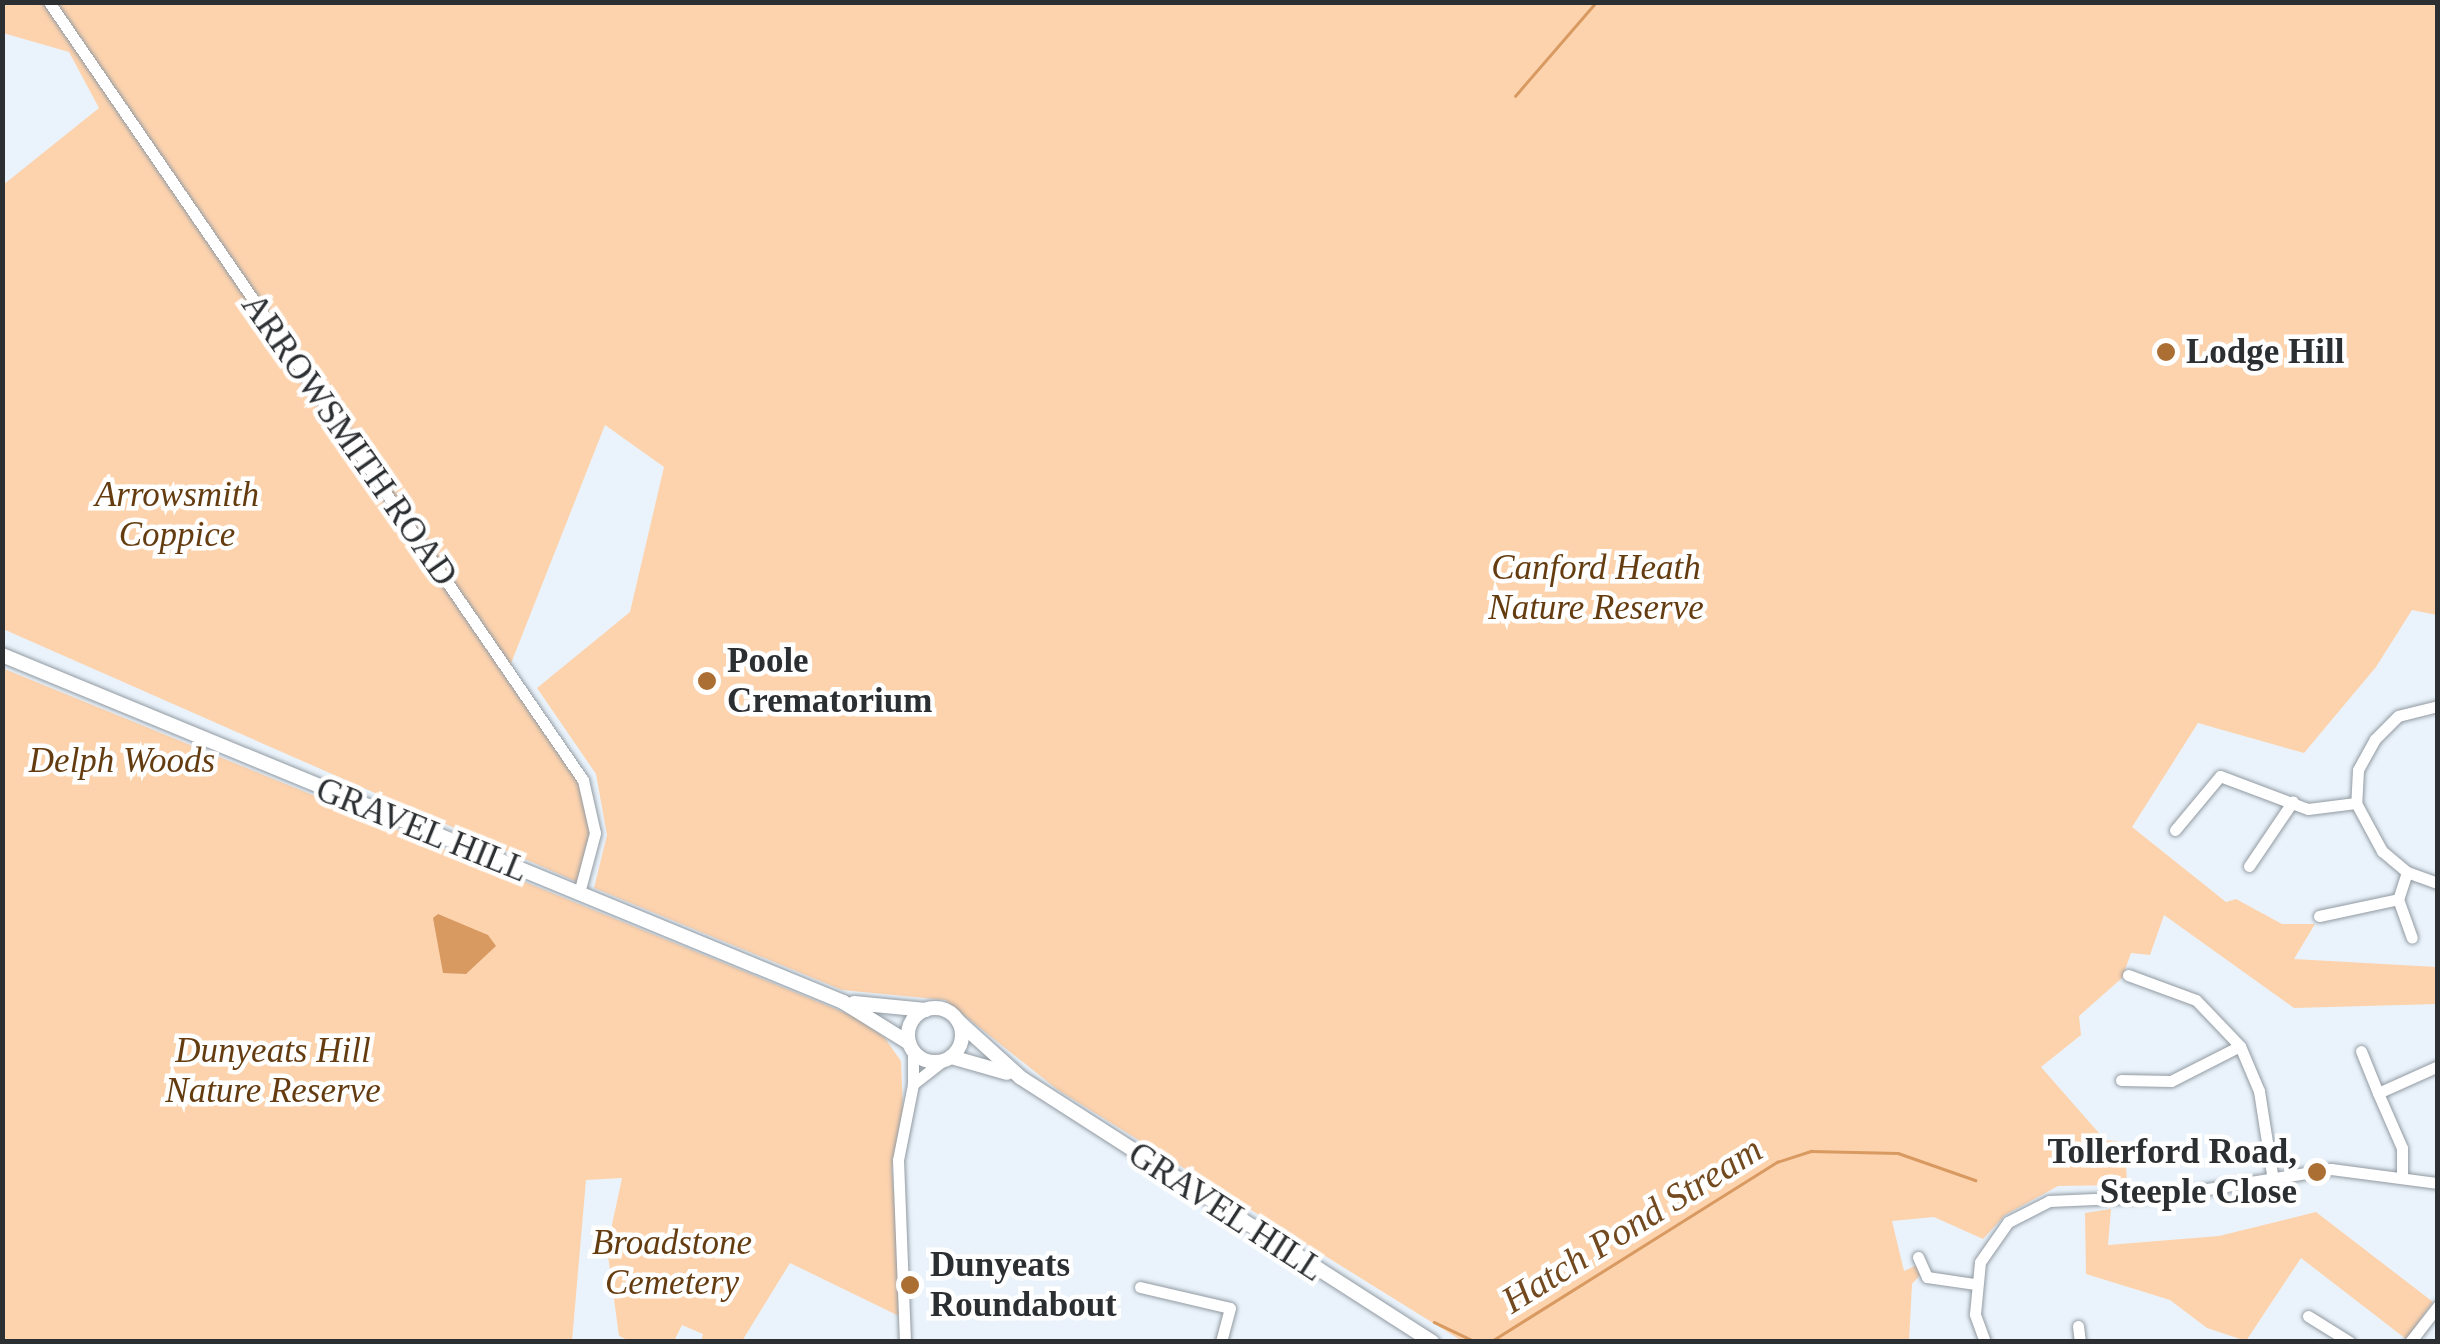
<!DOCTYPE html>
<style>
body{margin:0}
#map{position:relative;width:2440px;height:1344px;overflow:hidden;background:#eaf3fb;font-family:Georgia,serif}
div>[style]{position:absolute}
.green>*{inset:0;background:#fdd3ae}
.water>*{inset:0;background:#d89a61}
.stream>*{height:2.5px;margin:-1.25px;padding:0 1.25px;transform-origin:1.25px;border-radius:1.25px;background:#d89a61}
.roads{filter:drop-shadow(0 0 2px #929aa2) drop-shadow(0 0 2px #929aa2)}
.minor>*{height:11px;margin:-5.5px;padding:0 5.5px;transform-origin:5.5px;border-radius:5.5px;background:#fff}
.major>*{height:14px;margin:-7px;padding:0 7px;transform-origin:7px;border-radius:7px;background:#fff}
.major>.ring{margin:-7px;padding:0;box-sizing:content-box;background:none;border:14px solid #fff;border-radius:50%}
.dots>*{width:28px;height:28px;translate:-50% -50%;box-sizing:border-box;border:5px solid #fff;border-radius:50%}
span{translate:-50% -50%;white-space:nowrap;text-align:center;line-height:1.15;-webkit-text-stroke:9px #fff;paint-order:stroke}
.poi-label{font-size:35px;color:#2c2f32;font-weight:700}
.left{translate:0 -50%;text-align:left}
.right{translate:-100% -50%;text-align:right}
.street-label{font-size:35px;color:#2c2f32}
.park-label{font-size:35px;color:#653c10;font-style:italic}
.water-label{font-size:38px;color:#73491f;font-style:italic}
.frame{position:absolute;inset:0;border:5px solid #2c2f32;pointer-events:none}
</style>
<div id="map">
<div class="green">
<i style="clip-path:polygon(3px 3px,2437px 3px,2437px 615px,2412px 610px,2376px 667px,2304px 753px,2198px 723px,2132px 827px,2226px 902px,2236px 899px,2282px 924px,2315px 924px,2294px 959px,2437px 967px,2437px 1004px,2294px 1008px,2164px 915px,2150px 955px,2131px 953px,2122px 978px,2079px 1016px,2081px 1035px,2041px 1067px,2105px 1140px,2125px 1142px,2127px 1185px,2058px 1186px,2005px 1215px,1983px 1239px,1934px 1217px,1892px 1221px,1904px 1271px,1917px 1265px,1921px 1274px,1912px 1284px,1909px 1341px,1462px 1341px,1058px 1090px,945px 1000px,842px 990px,594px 888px,607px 835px,596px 774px,537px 688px,630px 612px,664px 467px,605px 425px,506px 676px,581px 786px,590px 832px,577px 882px,3px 629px,3px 185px,99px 108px,69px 52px,3px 33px)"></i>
<i style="clip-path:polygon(2px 668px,853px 1016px,884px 1037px,901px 1061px,903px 1109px,892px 1168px,903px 1318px,790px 1263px,742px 1341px,701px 1341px,703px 1334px,682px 1325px,674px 1341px,630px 1341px,619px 1336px,607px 1248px,622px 1178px,586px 1180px,572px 1341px,3px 1341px)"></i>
<i style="clip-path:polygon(2111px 1209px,2108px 1245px,2219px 1236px,2316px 1212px,2433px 1302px,2406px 1339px,2301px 1258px,2246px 1341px,2207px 1328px,2170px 1300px,2086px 1274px,2085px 1213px)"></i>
</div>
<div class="water">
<i style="clip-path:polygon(438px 914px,488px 935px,496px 946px,466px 974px,443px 973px,433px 918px)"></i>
</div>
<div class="stream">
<i style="left:1515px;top:96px;width:124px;rotate:-49.2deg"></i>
<i style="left:1434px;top:1322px;width:47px;rotate:25.5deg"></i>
<i style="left:1490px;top:1342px;width:339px;rotate:-32.1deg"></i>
<i style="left:1777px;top:1162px;width:36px;rotate:-18deg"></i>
<i style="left:1811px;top:1151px;width:87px;rotate:1.3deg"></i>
<i style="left:1898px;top:1153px;width:82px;rotate:19.3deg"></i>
</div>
<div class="roads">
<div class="minor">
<i style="left:49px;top:2px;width:944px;rotate:55.54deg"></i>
<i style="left:583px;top:780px;width:54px;rotate:77.2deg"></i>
<i style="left:595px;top:833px;width:62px;rotate:104.9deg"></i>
<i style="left:2438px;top:706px;width:41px;rotate:166deg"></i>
<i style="left:2398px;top:716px;width:33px;rotate:135deg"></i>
<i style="left:2375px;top:739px;width:35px;rotate:119deg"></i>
<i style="left:2358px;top:770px;width:33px;rotate:93deg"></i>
<i style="left:2356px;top:803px;width:55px;rotate:61.6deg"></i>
<i style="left:2382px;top:851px;width:33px;rotate:40deg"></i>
<i style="left:2407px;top:872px;width:33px;rotate:20deg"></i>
<i style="left:2175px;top:830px;width:70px;rotate:-50.2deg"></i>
<i style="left:2220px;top:776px;width:94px;rotate:20.6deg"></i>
<i style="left:2308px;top:809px;width:48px;rotate:-7.1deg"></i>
<i style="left:2249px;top:866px;width:78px;rotate:-55.9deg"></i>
<i style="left:2407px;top:872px;width:28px;rotate:108deg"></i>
<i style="left:2398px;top:899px;width:41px;rotate:70.3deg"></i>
<i style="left:2319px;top:916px;width:81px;rotate:-12.1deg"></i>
<i style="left:2128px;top:975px;width:72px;rotate:20.2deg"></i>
<i style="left:2196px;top:1000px;width:64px;rotate:46.3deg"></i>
<i style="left:2240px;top:1046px;width:49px;rotate:67.1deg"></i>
<i style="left:2259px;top:1091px;width:84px;rotate:81.1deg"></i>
<i style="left:2361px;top:1051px;width:45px;rotate:68deg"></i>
<i style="left:2121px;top:1080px;width:50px;rotate:1.1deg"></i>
<i style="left:2171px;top:1081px;width:77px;rotate:-26.9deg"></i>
<i style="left:913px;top:1084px;width:39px;rotate:-38deg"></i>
<i style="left:2402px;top:1174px;width:26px;rotate:-90deg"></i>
<i style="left:2402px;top:1148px;width:60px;rotate:-113.6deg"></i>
<i style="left:2378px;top:1093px;width:66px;rotate:-24.2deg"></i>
<i style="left:1918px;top:1257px;width:22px;rotate:66deg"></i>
<i style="left:1927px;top:1277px;width:49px;rotate:8.3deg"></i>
<i style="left:1140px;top:1287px;width:92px;rotate:13.1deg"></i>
<i style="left:1230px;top:1308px;width:35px;rotate:105deg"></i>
<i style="left:2308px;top:1316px;width:49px;rotate:31.8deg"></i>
<i style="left:2078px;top:1326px;width:16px;rotate:83deg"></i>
<i style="left:905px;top:1342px;width:182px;rotate:-92.2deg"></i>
<i style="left:898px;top:1160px;width:77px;rotate:-78.8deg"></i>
<i style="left:913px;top:1084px;width:33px;rotate:-90deg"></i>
<i style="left:1985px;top:1342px;width:30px;rotate:-110deg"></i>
<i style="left:1975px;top:1314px;width:52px;rotate:-84.5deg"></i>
<i style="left:1980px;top:1262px;width:49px;rotate:-55deg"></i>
<i style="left:2008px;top:1222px;width:46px;rotate:-27.1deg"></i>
<i style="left:2049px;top:1201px;width:115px;rotate:-2.5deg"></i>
<i style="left:2164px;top:1196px;width:169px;rotate:-9.2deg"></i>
<i style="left:2331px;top:1169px;width:108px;rotate:7.5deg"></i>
<i style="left:2410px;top:1342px;width:46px;rotate:-52.1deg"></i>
</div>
<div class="major">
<i style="left:2px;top:655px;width:910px;rotate:22.42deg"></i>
<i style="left:843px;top:1002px;width:78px;rotate:31.8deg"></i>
<i style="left:854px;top:1003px;width:72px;rotate:5.6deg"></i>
<i class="ring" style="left:908px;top:1008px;width:40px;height:40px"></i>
<i style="left:958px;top:1021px;width:85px;rotate:42.1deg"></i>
<i style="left:1021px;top:1078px;width:489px;rotate:32.7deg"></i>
<i style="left:951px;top:1057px;width:58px;rotate:15.9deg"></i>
</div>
</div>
<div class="dots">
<i style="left:2166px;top:352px;background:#ac6f33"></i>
<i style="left:707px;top:681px;background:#ac6f33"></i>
<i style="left:2317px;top:1172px;background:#ac6f33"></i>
<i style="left:910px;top:1285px;background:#ac6f33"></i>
</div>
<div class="poi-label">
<span class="left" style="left:2186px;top:352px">Lodge Hill</span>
<span class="left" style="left:727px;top:681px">Poole<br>Crematorium</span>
<span class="right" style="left:2297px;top:1172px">Tollerford Road,<br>Steeple Close</span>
<span class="left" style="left:930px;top:1285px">Dunyeats<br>Roundabout</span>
</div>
<div class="street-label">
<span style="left:349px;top:440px;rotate:55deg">ARROWSMITH ROAD</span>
<span style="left:422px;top:830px;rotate:22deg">GRAVEL HILL</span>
<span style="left:1226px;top:1212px;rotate:33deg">GRAVEL HILL</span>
</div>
<div class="park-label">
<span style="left:177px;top:515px">Arrowsmith<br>Coppice</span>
<span style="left:1596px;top:588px">Canford Heath<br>Nature Reserve</span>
<span style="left:122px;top:761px">Delph Woods</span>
<span style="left:273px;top:1071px">Dunyeats Hill<br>Nature Reserve</span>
<span style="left:672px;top:1263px">Broadstone<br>Cemetery</span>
</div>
<div class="water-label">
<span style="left:1632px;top:1225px;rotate:-32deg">Hatch Pond Stream</span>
</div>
<div class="frame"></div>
</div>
